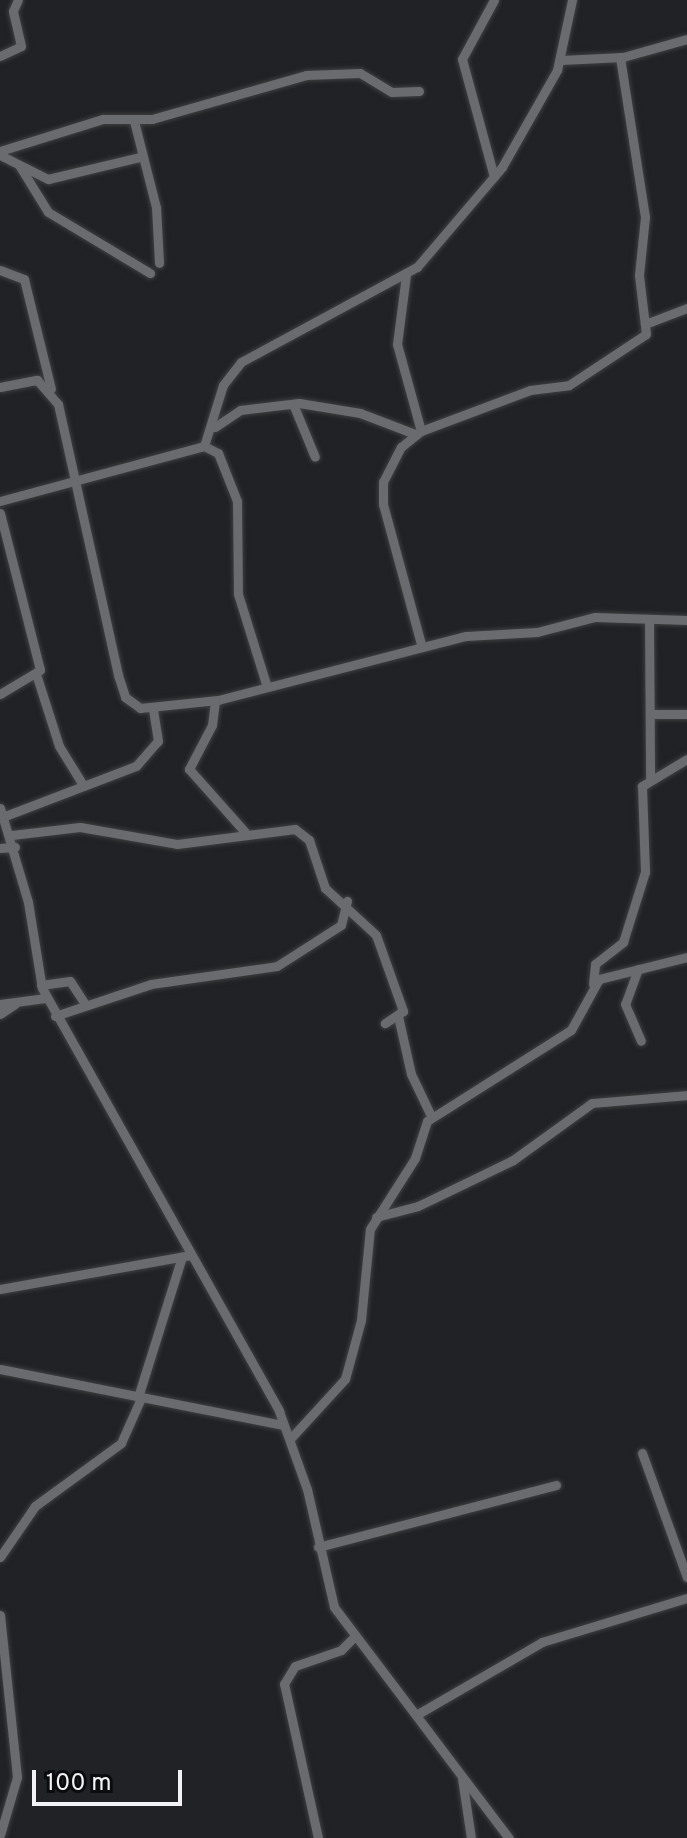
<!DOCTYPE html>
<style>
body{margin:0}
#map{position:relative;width:687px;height:1838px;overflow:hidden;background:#212225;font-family:Overpass,sans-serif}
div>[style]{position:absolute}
.roads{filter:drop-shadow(0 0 2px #3e3f41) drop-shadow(0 0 2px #3e3f41)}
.street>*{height:9px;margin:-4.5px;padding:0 4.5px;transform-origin:4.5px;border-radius:4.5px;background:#6a6b6f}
span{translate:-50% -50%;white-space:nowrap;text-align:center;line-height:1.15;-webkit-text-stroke:8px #0b0c0d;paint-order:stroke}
.scale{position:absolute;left:32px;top:1770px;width:150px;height:36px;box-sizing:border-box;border:4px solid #f3f3f6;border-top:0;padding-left:10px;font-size:24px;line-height:28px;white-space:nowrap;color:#f3f3f6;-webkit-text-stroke:6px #0b0c0d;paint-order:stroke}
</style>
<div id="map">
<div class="roads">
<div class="street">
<i style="left:494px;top:0;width:67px;rotate:118.5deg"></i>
<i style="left:462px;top:59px;width:122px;rotate:74.8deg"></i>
<i style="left:0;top:56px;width:23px;rotate:-25deg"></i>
<i style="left:21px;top:46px;width:36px;rotate:-103deg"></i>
<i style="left:13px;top:11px;width:12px;rotate:-66deg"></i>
<i style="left:561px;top:60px;width:62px;rotate:-2.8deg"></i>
<i style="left:623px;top:57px;width:66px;rotate:-15.7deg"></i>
<i style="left:134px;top:121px;width:89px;rotate:75.7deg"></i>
<i style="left:156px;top:207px;width:56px;rotate:86.9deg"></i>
<i style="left:0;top:151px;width:108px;rotate:-17.3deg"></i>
<i style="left:103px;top:119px;width:49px"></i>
<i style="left:152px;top:119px;width:160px;rotate:-15.9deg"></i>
<i style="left:306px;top:75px;width:54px;rotate:-2.1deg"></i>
<i style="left:360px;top:73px;width:37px;rotate:31deg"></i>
<i style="left:392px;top:92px;width:27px;rotate:-2deg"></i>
<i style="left:0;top:155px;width:54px;rotate:26.6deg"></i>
<i style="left:48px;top:179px;width:95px;rotate:-13.4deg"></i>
<i style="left:19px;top:165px;width:55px;rotate:58.3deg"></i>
<i style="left:48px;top:212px;width:119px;rotate:30.9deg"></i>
<i style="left:0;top:270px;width:26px;rotate:21deg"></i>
<i style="left:24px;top:279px;width:113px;rotate:76.2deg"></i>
<i style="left:406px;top:275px;width:70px;rotate:97.4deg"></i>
<i style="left:397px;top:344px;width:90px;rotate:74.6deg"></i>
<i style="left:645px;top:324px;width:45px;rotate:-20.9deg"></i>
<i style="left:0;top:387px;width:38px;rotate:-11deg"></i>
<i style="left:37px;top:380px;width:32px;rotate:49deg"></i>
<i style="left:58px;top:404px;width:278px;rotate:77.5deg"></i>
<i style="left:118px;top:675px;width:23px;rotate:72deg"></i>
<i style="left:125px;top:697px;width:19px;rotate:36deg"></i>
<i style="left:140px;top:708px;width:78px;rotate:-5.9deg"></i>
<i style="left:218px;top:700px;width:256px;rotate:-14.5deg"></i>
<i style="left:466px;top:636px;width:71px;rotate:-3.2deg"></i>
<i style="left:537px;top:632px;width:60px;rotate:-14.5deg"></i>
<i style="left:595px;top:617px;width:92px;rotate:1.9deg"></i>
<i style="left:293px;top:404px;width:57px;rotate:67.5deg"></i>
<i style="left:215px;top:427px;width:30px;rotate:-34deg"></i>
<i style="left:240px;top:410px;width:59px;rotate:-6.8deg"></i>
<i style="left:299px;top:403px;width:62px;rotate:9.3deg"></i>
<i style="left:360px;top:413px;width:59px;rotate:20.9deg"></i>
<i style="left:204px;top:446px;width:16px;rotate:27deg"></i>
<i style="left:218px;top:453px;width:52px;rotate:68.4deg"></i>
<i style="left:237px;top:501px;width:93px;rotate:89.4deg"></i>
<i style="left:238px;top:594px;width:97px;rotate:72.7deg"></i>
<i style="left:0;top:501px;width:211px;rotate:-15.1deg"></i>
<i style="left:204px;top:446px;width:64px;rotate:-72.7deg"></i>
<i style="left:223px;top:385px;width:29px;rotate:-52deg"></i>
<i style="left:241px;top:362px;width:200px;rotate:-28.4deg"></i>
<i style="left:417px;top:267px;width:131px;rotate:-49.6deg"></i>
<i style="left:502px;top:167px;width:112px;rotate:-60.4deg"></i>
<i style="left:557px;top:70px;width:72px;rotate:-77.9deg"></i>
<i style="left:0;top:513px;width:162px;rotate:75.7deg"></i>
<i style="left:40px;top:670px;width:47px;rotate:149deg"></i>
<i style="left:649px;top:619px;width:159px;rotate:89.6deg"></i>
<i style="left:421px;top:644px;width:145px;rotate:-105.2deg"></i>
<i style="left:383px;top:504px;width:22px;rotate:-90deg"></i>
<i style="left:383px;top:482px;width:39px;rotate:-63deg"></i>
<i style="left:401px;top:447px;width:26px;rotate:-39deg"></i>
<i style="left:421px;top:431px;width:116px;rotate:-20.6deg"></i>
<i style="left:530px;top:390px;width:39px;rotate:-7deg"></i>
<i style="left:569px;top:385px;width:92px;rotate:-33.5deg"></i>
<i style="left:646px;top:334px;width:59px;rotate:-96.8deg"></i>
<i style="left:639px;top:275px;width:58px;rotate:-84.1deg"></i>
<i style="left:645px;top:217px;width:162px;rotate:-98.9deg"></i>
<i style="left:37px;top:677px;width:72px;rotate:72.3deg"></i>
<i style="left:59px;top:746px;width:46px;rotate:58.4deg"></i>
<i style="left:215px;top:701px;width:24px;rotate:97deg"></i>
<i style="left:212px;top:725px;width:50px;rotate:117.6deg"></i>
<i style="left:189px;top:769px;width:84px;rotate:48.4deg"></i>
<i style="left:650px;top:714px;width:37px"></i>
<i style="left:0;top:808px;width:98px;rotate:73.4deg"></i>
<i style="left:28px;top:902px;width:87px;rotate:80.8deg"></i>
<i style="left:42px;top:988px;width:485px;rotate:60.7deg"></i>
<i style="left:279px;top:1411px;width:83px;rotate:70.3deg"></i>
<i style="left:307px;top:1489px;width:121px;rotate:77.1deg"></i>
<i style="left:334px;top:1607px;width:290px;rotate:52.9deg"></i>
<i style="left:5px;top:816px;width:140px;rotate:-20.9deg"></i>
<i style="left:136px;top:766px;width:33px;rotate:-49deg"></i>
<i style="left:158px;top:741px;width:31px;rotate:-99deg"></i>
<i style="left:12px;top:835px;width:68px;rotate:-6.7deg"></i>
<i style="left:80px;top:827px;width:98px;rotate:9.9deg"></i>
<i style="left:177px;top:844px;width:119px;rotate:-7.2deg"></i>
<i style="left:295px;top:829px;width:18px;rotate:38deg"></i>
<i style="left:309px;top:840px;width:51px;rotate:71.6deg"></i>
<i style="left:325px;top:888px;width:69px;rotate:42.7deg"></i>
<i style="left:376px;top:935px;width:81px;rotate:70.4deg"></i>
<i style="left:403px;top:1011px;width:22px;rotate:146deg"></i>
<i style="left:0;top:848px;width:15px;rotate:-4deg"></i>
<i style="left:638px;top:969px;width:37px;rotate:110deg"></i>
<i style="left:625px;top:1004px;width:40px;rotate:66.6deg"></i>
<i style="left:593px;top:984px;width:20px;rotate:-84deg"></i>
<i style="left:595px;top:964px;width:36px;rotate:-38deg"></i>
<i style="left:623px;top:942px;width:73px;rotate:-72.6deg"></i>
<i style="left:645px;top:872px;width:86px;rotate:-92deg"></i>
<i style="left:642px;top:786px;width:52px;rotate:-31deg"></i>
<i style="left:41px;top:985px;width:29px;rotate:-8deg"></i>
<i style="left:70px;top:981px;width:27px;rotate:57deg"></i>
<i style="left:0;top:1004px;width:46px;rotate:-7.4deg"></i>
<i style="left:0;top:1014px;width:18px;rotate:-34deg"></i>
<i style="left:55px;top:1016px;width:101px;rotate:-18.4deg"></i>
<i style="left:151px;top:984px;width:127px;rotate:-8.1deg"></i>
<i style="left:277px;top:966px;width:76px;rotate:-32.6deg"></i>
<i style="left:341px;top:925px;width:25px;rotate:-76deg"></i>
<i style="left:398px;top:1016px;width:59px;rotate:77.4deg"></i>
<i style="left:411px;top:1074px;width:47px;rotate:64.5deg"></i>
<i style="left:376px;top:1217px;width:43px;rotate:-14.7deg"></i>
<i style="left:418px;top:1206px;width:106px;rotate:-25.8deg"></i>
<i style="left:513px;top:1160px;width:97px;rotate:-35.8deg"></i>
<i style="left:592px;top:1103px;width:95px;rotate:-4.8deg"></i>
<i style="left:0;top:1289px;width:194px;rotate:-10.1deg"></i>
<i style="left:0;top:1369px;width:289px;rotate:11.2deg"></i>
<i style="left:138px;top:1397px;width:147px;rotate:-72.6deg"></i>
<i style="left:290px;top:1439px;width:81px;rotate:-47.5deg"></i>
<i style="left:345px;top:1379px;width:61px;rotate:-74.8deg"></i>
<i style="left:361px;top:1320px;width:91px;rotate:-84.4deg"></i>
<i style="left:370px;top:1229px;width:84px;rotate:-57.6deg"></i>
<i style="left:415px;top:1158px;width:39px;rotate:-72deg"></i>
<i style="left:427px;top:1121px;width:170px;rotate:-32.3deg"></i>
<i style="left:571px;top:1030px;width:58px;rotate:-61.2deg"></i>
<i style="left:599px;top:979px;width:91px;rotate:-14deg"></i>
<i style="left:642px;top:1453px;width:132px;rotate:70.1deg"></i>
<i style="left:318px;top:1547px;width:246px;rotate:-14.6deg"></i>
<i style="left:0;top:1557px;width:62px;rotate:-55.5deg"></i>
<i style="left:35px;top:1506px;width:107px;rotate:-36.2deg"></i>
<i style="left:121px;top:1443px;width:49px;rotate:-66deg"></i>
<i style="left:0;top:1615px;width:163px;rotate:84deg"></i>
<i style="left:17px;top:1777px;width:60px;rotate:106.3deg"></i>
<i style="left:416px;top:1715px;width:146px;rotate:-30.1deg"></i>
<i style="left:542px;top:1642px;width:152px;rotate:-16.9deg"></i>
<i style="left:462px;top:1778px;width:61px;rotate:81.5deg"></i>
<i style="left:318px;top:1838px;width:158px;rotate:-102.4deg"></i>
<i style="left:284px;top:1684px;width:21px;rotate:-59deg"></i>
<i style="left:295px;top:1666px;width:49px;rotate:-19.2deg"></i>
<i style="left:341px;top:1650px;width:20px;rotate:-45deg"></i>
</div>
</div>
<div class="scale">100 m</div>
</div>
